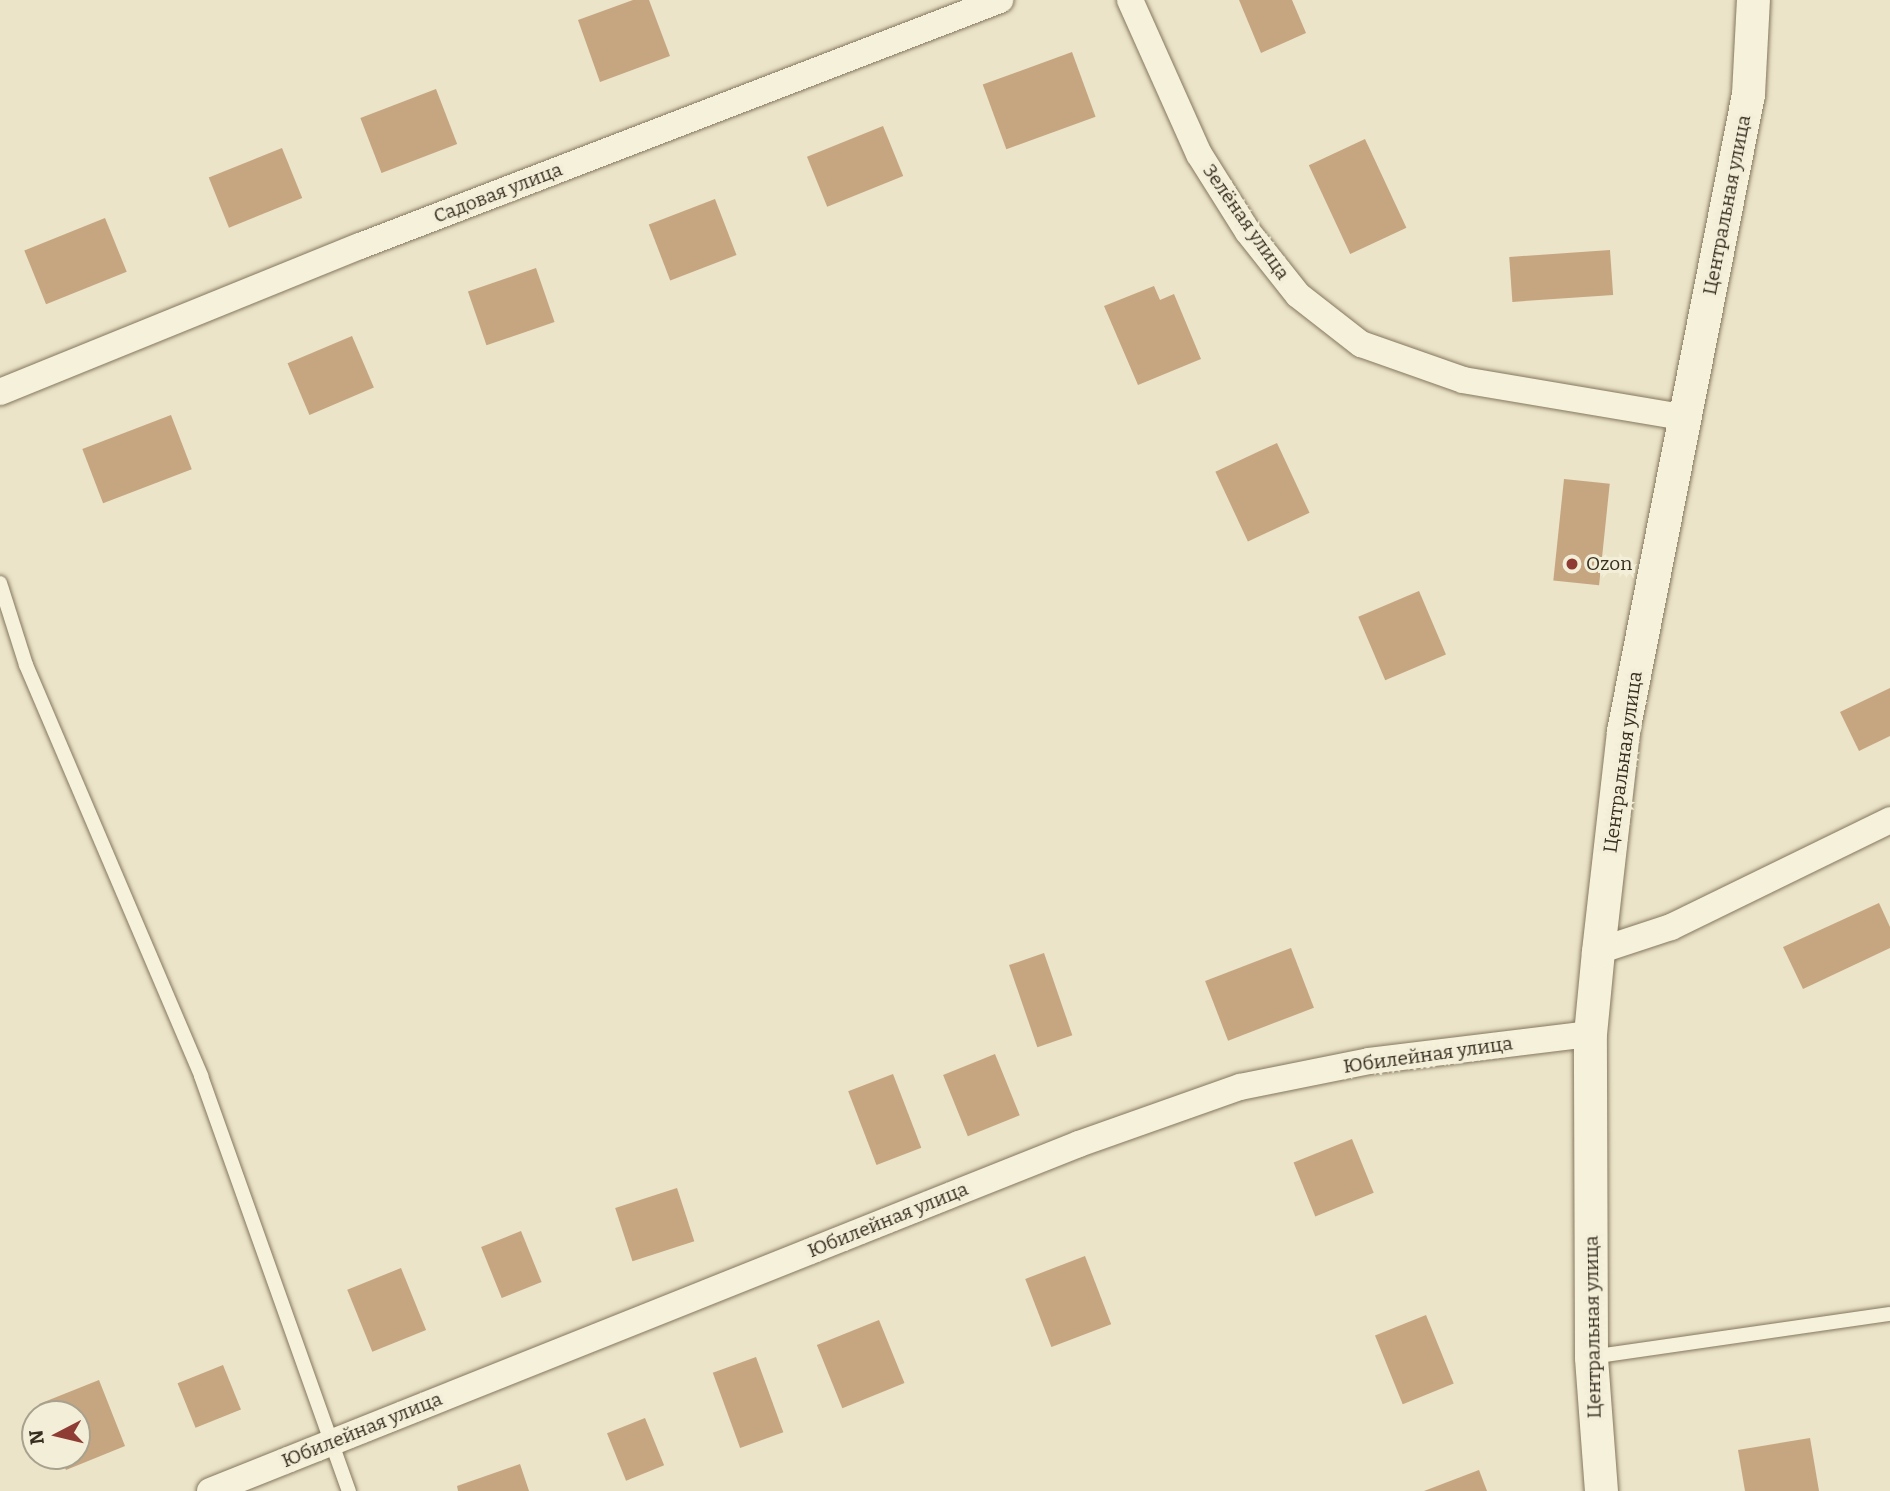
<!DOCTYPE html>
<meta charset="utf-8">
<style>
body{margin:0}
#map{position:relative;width:1890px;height:1491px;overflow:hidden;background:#ebe4c8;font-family:Bitter,serif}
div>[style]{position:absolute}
.building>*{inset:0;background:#c6a581;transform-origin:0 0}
.roads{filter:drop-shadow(0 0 2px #85775f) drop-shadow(0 0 2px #85775f)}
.service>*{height:14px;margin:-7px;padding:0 7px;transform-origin:7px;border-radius:7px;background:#f6f1db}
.minor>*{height:26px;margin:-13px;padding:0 13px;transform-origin:13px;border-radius:13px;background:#f6f1db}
.tertiary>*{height:33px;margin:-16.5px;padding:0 16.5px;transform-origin:16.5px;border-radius:16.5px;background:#f6f1db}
.dots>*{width:19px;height:19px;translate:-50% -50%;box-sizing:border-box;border:4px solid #f3eed7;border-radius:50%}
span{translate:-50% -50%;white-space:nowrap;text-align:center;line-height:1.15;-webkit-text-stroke:6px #f3eed7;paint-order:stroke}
.street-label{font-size:19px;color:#372e21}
.poi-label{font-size:19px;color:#372e21}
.left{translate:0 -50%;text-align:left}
.north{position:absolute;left:21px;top:1400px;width:70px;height:70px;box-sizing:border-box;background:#f3eed7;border:2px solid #a8a18e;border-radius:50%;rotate:263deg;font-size:19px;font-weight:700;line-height:28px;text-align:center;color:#372e21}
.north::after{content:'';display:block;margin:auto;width:24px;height:32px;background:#8f3d34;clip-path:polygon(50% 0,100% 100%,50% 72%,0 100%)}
</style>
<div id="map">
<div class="building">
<i style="clip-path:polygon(633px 0,649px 0,670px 56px,600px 82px,578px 20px)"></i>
<i style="clip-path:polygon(1239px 0,1292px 0,1306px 33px,1261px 53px)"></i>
<i style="left:1072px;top:52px;width:69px;height:95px;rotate:70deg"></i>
<i style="left:436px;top:89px;width:59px;height:81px;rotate:69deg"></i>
<i style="left:883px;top:126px;width:54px;height:82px;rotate:68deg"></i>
<i style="left:1365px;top:139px;width:98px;height:62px;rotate:65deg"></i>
<i style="left:282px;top:148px;width:54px;height:79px;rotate:68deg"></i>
<i style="left:715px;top:199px;width:60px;height:71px;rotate:69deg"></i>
<i style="left:105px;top:218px;width:58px;height:87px;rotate:68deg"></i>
<i style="left:1610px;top:250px;width:45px;height:101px;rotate:86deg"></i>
<i style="left:536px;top:268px;width:57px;height:72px;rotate:71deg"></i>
<i style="clip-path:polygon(1154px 286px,1160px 300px,1174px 294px,1201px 359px,1138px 385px,1104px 306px)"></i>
<i style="left:352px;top:336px;width:56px;height:70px;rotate:67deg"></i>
<i style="left:171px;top:415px;width:58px;height:95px;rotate:69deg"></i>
<i style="left:1277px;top:443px;width:77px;height:68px;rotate:65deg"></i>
<i style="left:1564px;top:479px;width:46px;height:102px;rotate:6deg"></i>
<i style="left:1419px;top:591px;width:69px;height:66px;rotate:67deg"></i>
<i style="clip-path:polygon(1890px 688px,1890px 736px,1859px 751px,1840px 712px)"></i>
<i style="clip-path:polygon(1879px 903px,1890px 927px,1890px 948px,1803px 989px,1783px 947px)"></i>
<i style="left:1291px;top:948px;width:64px;height:92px;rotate:69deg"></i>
<i style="left:1044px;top:953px;width:87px;height:37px;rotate:71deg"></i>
<i style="left:995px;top:1054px;width:66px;height:56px;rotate:68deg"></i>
<i style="left:893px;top:1074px;width:79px;height:48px;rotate:69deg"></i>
<i style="left:1352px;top:1139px;width:58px;height:63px;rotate:68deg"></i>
<i style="left:677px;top:1188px;width:56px;height:65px;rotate:72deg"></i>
<i style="left:521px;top:1231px;width:55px;height:43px;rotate:68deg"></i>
<i style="left:1085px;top:1256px;width:73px;height:64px;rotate:69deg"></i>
<i style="left:401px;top:1268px;width:67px;height:58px;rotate:68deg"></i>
<i style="left:1426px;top:1315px;width:74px;height:55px;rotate:68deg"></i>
<i style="left:879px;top:1320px;width:68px;height:67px;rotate:68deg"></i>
<i style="left:756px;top:1357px;width:80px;height:46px;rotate:70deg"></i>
<i style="left:223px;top:1365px;width:48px;height:49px;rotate:68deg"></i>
<i style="clip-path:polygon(99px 1380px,125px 1446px,66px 1470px,60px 1456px,77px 1456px,77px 1414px,43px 1414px,39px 1404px)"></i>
<i style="left:645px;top:1418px;width:51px;height:41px;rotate:68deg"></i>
<i style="clip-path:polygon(1810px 1438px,1819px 1491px,1745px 1491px,1738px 1450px)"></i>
<i style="clip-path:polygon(520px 1464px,529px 1491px,458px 1491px,457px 1486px)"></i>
<i style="clip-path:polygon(1479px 1470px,1487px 1491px,1424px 1491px)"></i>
</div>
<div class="roads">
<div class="service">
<i style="left:0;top:583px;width:86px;rotate:72.4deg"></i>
<i style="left:26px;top:665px;width:447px;rotate:66.9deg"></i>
<i style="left:201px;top:1076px;width:441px;rotate:70.4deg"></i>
<i style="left:1591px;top:1357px;width:302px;rotate:-8.2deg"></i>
</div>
<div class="minor">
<i style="left:1130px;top:0;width:169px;rotate:65.9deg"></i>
<i style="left:1199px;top:154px;width:92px;rotate:57.9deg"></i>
<i style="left:1248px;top:232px;width:80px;rotate:51.6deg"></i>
<i style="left:1298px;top:295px;width:80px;rotate:37.9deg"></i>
<i style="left:1361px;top:344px;width:108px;rotate:19.4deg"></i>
<i style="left:1463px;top:380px;width:227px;rotate:9.6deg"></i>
<i style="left:0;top:392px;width:388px;rotate:-22.1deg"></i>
<i style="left:360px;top:246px;width:686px;rotate:-21.03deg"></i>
<i style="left:1598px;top:951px;width:77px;rotate:-18.2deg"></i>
<i style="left:1671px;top:927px;width:244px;rotate:-26deg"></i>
<i style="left:210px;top:1491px;width:936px;rotate:-21.77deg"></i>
<i style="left:1079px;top:1144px;width:171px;rotate:-19.5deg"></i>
<i style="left:1240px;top:1087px;width:132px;rotate:-11.4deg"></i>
<i style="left:1369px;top:1061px;width:223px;rotate:-7deg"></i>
</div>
<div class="tertiary">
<i style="left:1601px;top:1491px;width:134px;rotate:-94.3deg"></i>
<i style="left:1591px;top:1357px;width:323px;rotate:-90.2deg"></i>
<i style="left:1590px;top:1034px;width:83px;rotate:-84.5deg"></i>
<i style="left:1598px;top:951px;width:221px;rotate:-83.5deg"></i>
<i style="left:1623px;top:731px;width:649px;rotate:-78.9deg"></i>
<i style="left:1748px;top:94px;width:94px;rotate:-87deg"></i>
</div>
</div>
<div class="dots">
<i style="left:1572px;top:564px;background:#8f3d34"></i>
</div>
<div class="street-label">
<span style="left:498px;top:193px;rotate:-21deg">Садовая улица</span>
<span style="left:1727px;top:205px;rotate:-79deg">Центральная улица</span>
<span style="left:1246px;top:222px;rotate:55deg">Зелёная улица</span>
<span style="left:1623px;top:762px;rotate:-82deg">Центральная улица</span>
<span style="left:1428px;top:1055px;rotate:-8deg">Юбилейная улица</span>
<span style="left:888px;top:1220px;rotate:-22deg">Юбилейная улица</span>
<span style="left:1593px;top:1327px;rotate:-91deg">Центральная улица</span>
<span style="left:362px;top:1430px;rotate:-22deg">Юбилейная улица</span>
</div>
<div class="poi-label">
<span class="left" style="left:1586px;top:564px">Ozon</span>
</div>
<div class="north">N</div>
</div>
